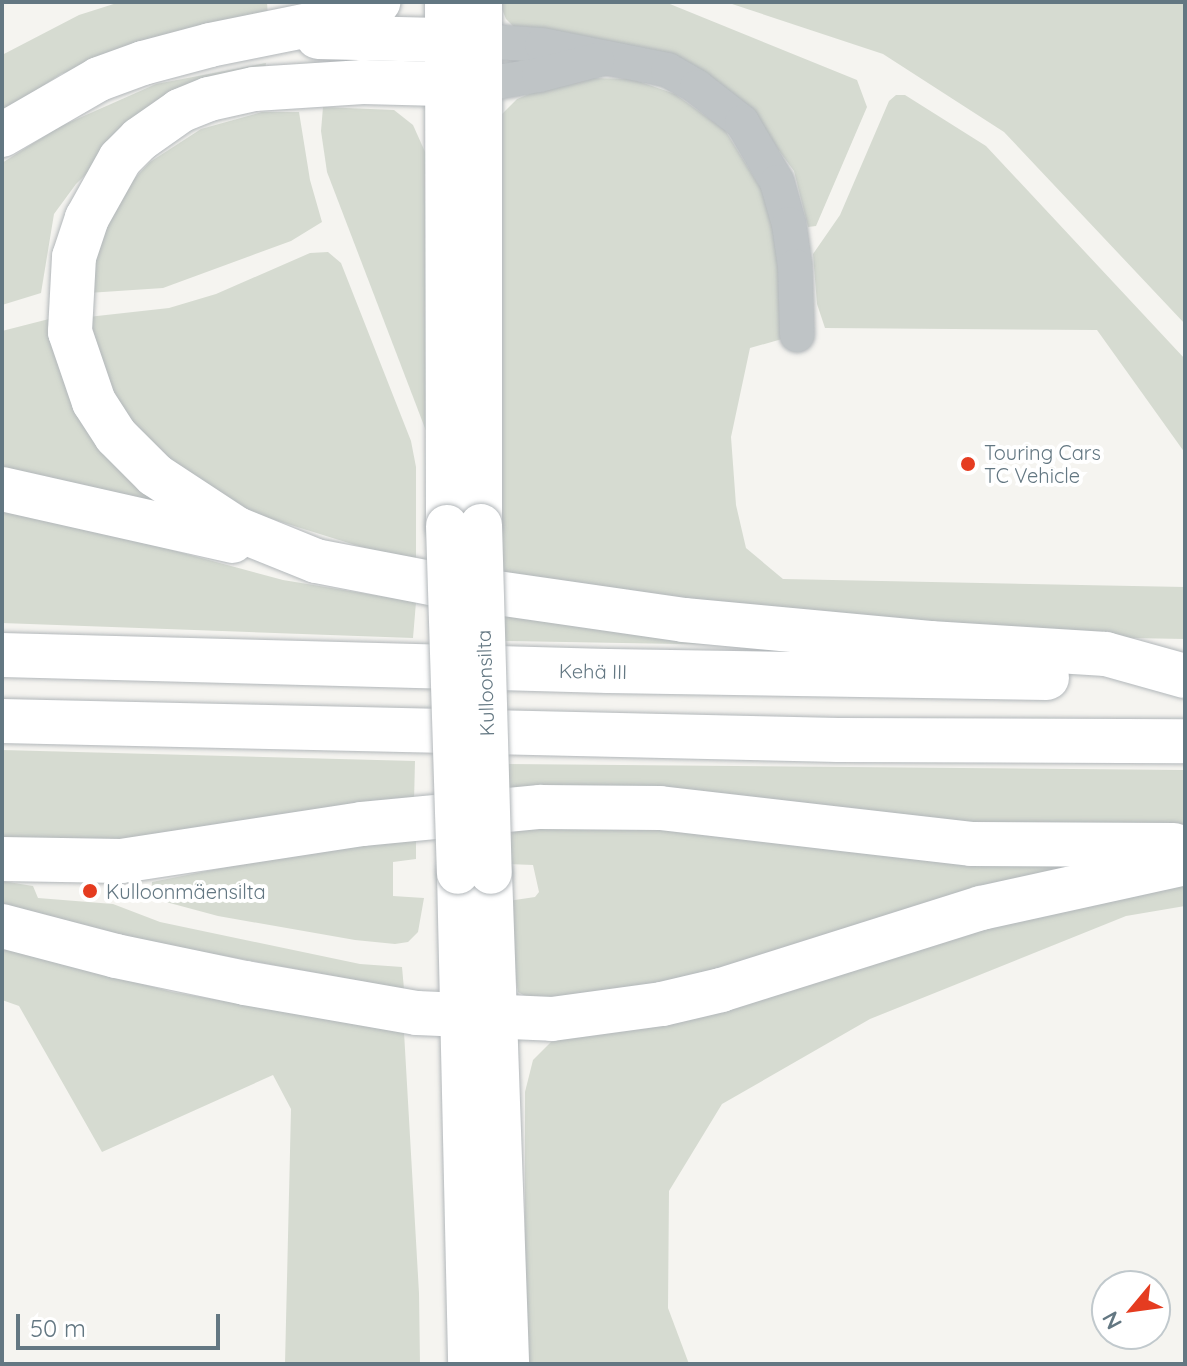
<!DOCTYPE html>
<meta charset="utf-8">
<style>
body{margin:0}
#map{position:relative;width:1187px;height:1366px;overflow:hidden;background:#f5f4f0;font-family:Quicksand,sans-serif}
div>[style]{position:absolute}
.green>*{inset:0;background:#d6dbd1}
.roads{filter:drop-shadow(0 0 2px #b2b7ba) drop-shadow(0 0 2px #b2b7ba)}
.minor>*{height:34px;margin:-17px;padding:0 17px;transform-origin:17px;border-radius:17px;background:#bfc4c6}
.major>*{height:42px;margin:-21px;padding:0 21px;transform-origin:21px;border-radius:21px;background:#fff}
.highway>*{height:44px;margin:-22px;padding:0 22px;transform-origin:22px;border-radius:22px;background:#fff}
.bridges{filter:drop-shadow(0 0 2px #b2b7ba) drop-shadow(0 0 2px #b2b7ba)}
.major-bridge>*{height:42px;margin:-21px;padding:0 21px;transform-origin:21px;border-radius:21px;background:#fff}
.dots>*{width:22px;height:22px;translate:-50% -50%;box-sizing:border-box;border:4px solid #fff;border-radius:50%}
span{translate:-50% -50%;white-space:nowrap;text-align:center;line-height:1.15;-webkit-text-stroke:8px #fff;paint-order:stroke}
.poi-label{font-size:20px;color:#637782}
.left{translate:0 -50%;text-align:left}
.street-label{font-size:20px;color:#637782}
.frame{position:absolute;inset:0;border:4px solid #637782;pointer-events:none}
.north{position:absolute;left:1091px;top:1270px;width:80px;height:80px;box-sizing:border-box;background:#fff;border:2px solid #c1c9cd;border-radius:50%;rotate:241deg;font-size:22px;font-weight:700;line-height:32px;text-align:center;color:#637782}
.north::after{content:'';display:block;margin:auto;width:28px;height:36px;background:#e53c20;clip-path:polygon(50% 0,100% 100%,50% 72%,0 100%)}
.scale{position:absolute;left:16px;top:1314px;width:204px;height:36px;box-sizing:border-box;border:4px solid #637782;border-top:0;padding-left:10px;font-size:24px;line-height:28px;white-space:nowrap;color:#637782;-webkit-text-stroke:6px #fff;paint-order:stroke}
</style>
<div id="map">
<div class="green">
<i style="clip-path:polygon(120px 2px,267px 2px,268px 18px,169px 36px,61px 74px,2px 113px,2px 55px,79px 15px)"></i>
<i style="clip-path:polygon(499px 2px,665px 2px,857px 80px,867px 107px,816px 226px,808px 227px,794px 171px,744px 103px,516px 29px,506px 19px)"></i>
<i style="clip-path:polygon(726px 2px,1185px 2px,1185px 324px,1004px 132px,883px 54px)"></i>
<i style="clip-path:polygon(266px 63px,265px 69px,128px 133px,76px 184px,54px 214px,41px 293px,2px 305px,2px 163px,59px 127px,156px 84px)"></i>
<i style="clip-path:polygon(589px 78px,632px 79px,675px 94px,725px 130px,762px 190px,772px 222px,782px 293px,782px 339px,750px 348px,731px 437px,736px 505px,746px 548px,783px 579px,1185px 587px,1185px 639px,1075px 637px,500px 580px,498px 118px,517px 99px,546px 87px)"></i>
<i style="clip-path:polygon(896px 95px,905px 95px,986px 146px,1185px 359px,1185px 453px,1097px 330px,825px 328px,817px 304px,813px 254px,840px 215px,889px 101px)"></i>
<i style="clip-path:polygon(323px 107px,394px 110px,413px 125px,426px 154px,436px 457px,327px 172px,321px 131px)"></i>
<i style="clip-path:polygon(262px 112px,299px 112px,310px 180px,322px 222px,291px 241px,163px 288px,88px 293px,102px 229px,131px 182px,150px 162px,201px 129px)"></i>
<i style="clip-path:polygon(328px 252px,341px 263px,411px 441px,416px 467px,416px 564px,252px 513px,176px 469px,115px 406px,88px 317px,169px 308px,216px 294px,310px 253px)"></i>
<i style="clip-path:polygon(49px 319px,67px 392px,82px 422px,166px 504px,2px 469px,2px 331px)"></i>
<i style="clip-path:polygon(2px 508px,57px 519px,283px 580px,416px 602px,413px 638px,2px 623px)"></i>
<i style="clip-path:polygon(503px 612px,737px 645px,504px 641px)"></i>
<i style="clip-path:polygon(2px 750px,415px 761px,414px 802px,67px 846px,2px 841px)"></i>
<i style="clip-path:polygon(506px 764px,1185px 770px,1185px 831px,1103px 834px,506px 797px)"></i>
<i style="clip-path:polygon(628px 827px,1072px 866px,801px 950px,612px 998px,527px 997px,518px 992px,510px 944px,508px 901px,535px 897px,539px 892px,533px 865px,507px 864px,510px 829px)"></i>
<i style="clip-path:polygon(416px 838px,416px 859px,393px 862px,393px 896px,424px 898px,418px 932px,408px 942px,395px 944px,355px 940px,218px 916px,151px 898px,152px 882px,283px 856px)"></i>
<i style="clip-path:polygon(2px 881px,33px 886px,38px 898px,113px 904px,160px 922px,360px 964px,402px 967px,404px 989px,143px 941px,2px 908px)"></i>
<i style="clip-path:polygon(1185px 883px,1185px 906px,1126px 916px,870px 1019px,722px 1104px,669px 1191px,668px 1308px,689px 1364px,525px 1364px,525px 1092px,533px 1060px,551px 1042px,979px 925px)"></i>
<i style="clip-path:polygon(2px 946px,172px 992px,404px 1032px,419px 1293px,420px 1364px,285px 1364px,291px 1109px,273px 1075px,102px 1152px,19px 1006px,2px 1000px)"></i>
</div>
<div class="roads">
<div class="minor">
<i style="left:480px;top:41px;width:62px;rotate:3.7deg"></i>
<i style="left:542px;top:45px;width:128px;rotate:11.2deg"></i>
<i style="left:668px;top:70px;width:34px;rotate:30deg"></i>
<i style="left:697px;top:87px;width:57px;rotate:37.9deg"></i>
<i style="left:742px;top:122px;width:69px;rotate:59.7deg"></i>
<i style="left:777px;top:182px;width:44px;rotate:74.1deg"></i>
<i style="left:789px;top:224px;width:42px;rotate:81.9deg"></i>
<i style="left:795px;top:266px;width:69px;rotate:88.3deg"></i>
<i style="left:480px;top:85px;width:60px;rotate:-9.6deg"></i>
<i style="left:539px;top:75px;width:60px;rotate:-14.5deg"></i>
</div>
<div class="major">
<i style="left:446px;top:2px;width:524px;rotate:89.89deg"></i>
<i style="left:481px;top:525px;width:523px;rotate:-90deg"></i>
<i style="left:458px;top:873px;width:491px;rotate:88.7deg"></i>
<i style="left:491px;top:873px;width:491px;rotate:88deg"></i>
</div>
<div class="highway">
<i style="left:318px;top:37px;width:162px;rotate:1.4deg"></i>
<i style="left:480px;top:85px;width:117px;rotate:-178.5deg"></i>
<i style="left:363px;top:82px;width:109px;rotate:176.3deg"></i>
<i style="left:254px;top:89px;width:46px;rotate:167.5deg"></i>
<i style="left:209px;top:99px;width:31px;rotate:158deg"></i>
<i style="left:180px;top:111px;width:49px;rotate:145deg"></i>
<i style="left:140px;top:139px;width:28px;rotate:135deg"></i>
<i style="left:120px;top:159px;width:68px;rotate:119.2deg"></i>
<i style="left:87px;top:218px;width:41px;rotate:108.4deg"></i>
<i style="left:74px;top:257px;width:75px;rotate:93.1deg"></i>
<i style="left:70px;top:332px;width:74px;rotate:71.1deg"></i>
<i style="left:94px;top:402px;width:40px;rotate:57.1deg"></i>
<i style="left:116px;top:436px;width:55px;rotate:45deg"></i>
<i style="left:155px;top:475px;width:98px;rotate:33.4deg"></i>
<i style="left:237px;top:529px;width:85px;rotate:22.1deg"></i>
<i style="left:316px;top:561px;width:121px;rotate:10.9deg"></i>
<i style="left:435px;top:584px;width:252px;rotate:8.2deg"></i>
<i style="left:684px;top:620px;width:247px;rotate:5.3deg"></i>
<i style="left:930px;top:643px;width:176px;rotate:3.6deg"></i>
<i style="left:1106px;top:654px;width:82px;rotate:15.6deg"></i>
<i style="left:2px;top:135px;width:112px;rotate:-30deg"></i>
<i style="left:99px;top:79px;width:47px;rotate:-20deg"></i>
<i style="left:143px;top:63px;width:69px;rotate:-15deg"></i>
<i style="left:210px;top:45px;width:137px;rotate:-11.4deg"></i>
<i style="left:344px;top:18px;width:38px;rotate:-25deg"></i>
<i style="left:2px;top:489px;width:236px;rotate:12.7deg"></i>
<i style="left:2px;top:655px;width:606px;rotate:1.51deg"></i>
<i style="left:608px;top:671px;width:439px;rotate:0.9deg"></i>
<i style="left:2px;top:721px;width:836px;rotate:1.3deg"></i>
<i style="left:838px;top:740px;width:347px;rotate:0.2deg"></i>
<i style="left:2px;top:859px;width:119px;rotate:1deg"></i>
<i style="left:121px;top:861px;width:244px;rotate:-8.7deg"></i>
<i style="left:362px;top:824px;width:179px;rotate:-5.5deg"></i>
<i style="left:540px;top:807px;width:120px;rotate:0.5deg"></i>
<i style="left:660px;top:808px;width:313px;rotate:6.6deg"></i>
<i style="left:971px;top:844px;width:203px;rotate:0.3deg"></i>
<i style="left:2px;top:926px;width:118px;rotate:14.7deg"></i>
<i style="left:116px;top:956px;width:132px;rotate:11.8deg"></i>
<i style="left:245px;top:983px;width:175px;rotate:9.9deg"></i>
<i style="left:417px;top:1013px;width:135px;rotate:2.5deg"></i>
<i style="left:552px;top:1019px;width:111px;rotate:-7.8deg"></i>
<i style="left:662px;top:1004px;width:61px;rotate:-13.3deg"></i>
<i style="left:721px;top:990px;width:273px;rotate:-17.5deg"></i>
<i style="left:981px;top:908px;width:209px;rotate:-12.4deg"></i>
</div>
</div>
<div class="bridges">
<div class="major-bridge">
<i style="left:481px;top:525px;width:348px;rotate:88.4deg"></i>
<i style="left:447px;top:526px;width:347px;rotate:88.2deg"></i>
</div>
</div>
<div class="dots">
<i style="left:968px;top:464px;background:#e53c20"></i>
<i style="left:90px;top:891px;background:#e53c20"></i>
</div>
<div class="poi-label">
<span class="left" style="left:984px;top:464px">Touring Cars<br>TC Vehicle</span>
<span class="left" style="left:106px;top:891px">Kulloonmäensilta</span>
</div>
<div class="street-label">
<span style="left:593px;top:671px;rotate:1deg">Kehä III</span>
<span style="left:485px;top:683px;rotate:-92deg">Kulloonsilta</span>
</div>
<div class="frame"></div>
<div class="north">N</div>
<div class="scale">50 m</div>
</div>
